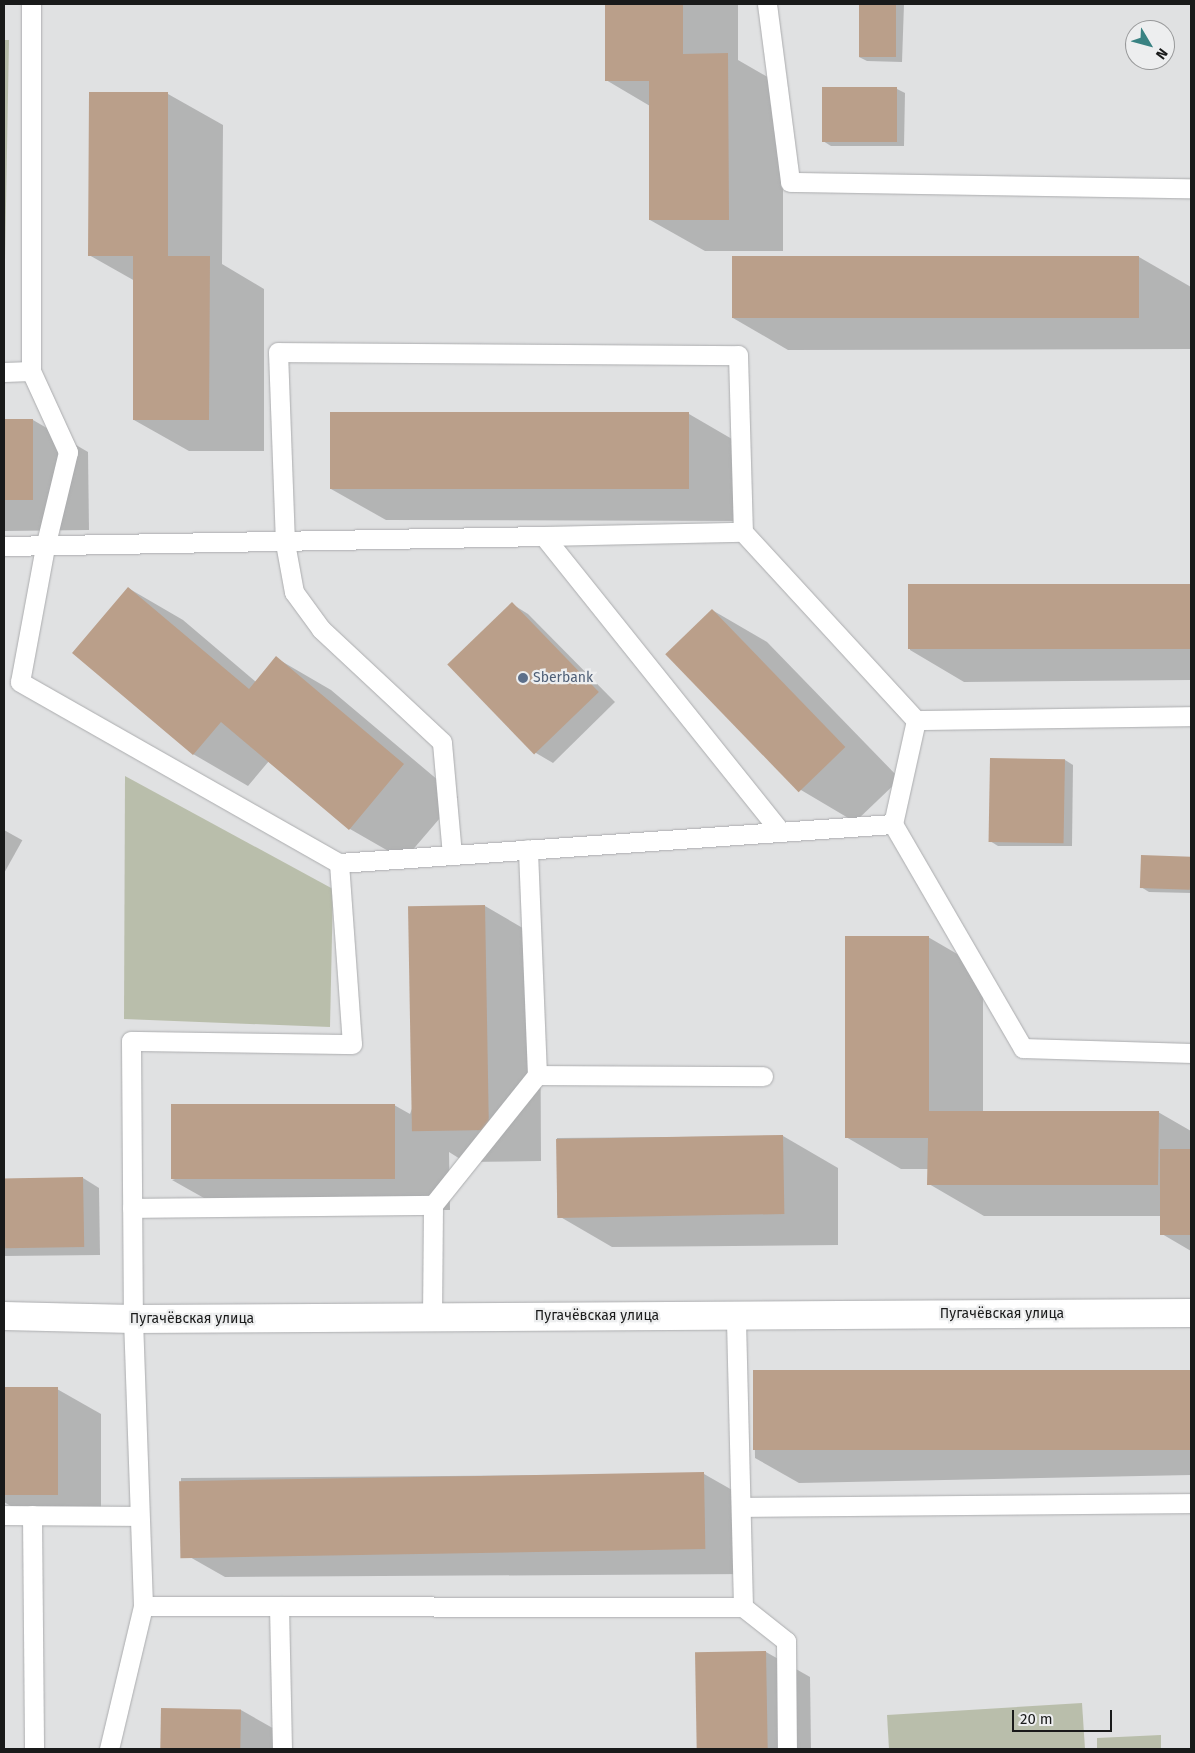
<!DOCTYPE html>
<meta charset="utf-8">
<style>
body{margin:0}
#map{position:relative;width:1195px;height:1753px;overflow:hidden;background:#e0e1e2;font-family:"Fira Sans",sans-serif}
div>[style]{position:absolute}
.green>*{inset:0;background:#b9beab}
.shadow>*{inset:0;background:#0003;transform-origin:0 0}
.building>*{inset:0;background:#ba9f8a;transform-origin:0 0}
.roads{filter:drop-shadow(0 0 1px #abacae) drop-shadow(0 0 1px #abacae)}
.lane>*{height:19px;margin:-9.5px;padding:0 9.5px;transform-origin:9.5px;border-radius:9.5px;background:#fff}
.street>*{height:28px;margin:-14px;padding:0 14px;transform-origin:14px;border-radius:14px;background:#fff}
.dots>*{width:14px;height:14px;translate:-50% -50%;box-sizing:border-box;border:2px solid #edeeef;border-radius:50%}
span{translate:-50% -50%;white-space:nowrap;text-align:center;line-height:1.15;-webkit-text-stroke:4.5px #edeeef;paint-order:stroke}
.service-label{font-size:14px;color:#4e5e75}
.left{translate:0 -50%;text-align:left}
.street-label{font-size:14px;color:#191a1a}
.frame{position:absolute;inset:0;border:5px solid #191a1a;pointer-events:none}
.north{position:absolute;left:1125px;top:20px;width:50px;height:50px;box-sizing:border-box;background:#edeeef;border:1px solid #98999a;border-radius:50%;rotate:127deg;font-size:14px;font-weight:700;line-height:20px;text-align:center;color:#191a1a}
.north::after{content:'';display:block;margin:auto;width:18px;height:22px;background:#398282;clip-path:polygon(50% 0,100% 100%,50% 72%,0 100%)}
.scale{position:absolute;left:1012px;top:1710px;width:100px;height:22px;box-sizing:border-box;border:2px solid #191a1a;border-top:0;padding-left:6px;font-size:15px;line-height:18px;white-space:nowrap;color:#191a1a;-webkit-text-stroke:4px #edeeef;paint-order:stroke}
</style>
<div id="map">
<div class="green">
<i style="clip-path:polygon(4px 40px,9px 40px,4px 315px)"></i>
<i style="clip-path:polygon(125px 776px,333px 889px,330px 1027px,124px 1019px)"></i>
<i style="clip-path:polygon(1082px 1703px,1085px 1749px,889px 1749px,887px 1715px)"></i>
<i style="clip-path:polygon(1161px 1735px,1161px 1749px,1097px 1749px,1097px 1738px)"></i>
</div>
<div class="shadow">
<i style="clip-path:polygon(606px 4px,738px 4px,738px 60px,783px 86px,783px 251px,705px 251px,650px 220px,650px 106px,606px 80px)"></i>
<i style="clip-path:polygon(860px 4px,904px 4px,902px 62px,867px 61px,859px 57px)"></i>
<i style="clip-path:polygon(897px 89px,905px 93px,904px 146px,831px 146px,823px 141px)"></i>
<i style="clip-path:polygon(168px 94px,223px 125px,222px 264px,264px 289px,264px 451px,189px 451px,134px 420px,135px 281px,89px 255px)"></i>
<i style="clip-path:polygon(1139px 257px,1191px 287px,1191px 349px,788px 350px,733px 318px)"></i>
<i style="clip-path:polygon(689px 414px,744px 446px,744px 521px,386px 520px,331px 489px)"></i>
<i style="clip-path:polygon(33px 420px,88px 452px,89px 530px,4px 531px,4px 421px)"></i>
<i style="clip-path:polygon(1191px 586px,1191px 680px,964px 682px,910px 650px,909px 588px)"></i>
<i style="clip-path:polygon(128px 588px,183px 620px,256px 682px,276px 658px,331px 690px,458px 797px,404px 860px,350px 829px,269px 761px,248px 786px,193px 754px)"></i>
<i style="clip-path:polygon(512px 604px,528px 614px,615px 702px,553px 763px,536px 753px)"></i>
<i style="clip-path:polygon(712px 610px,767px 642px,900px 779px,855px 822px,801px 790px)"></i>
<i style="clip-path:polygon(1065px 760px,1073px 765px,1072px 846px,998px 846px,990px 841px)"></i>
<i style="left:4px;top:830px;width:21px;height:129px;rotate:29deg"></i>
<i style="clip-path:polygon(1142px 856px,1191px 859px,1191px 893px,1149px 892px,1141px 887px)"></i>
<i style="clip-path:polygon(485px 906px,540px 938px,541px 1161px,465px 1162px,449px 1152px,450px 1210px,227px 1211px,172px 1180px,394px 1105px,410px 1114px)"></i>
<i style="clip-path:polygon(928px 937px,983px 969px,983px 1112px,1158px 1112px,1191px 1131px,1191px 1251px,1162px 1234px,1162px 1216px,984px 1216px,929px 1184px,929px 1169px,901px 1169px,846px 1137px)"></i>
<i style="clip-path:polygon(783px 1136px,838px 1168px,838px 1245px,612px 1247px,557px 1215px,557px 1138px)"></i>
<i style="clip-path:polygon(83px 1178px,99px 1188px,100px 1255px,4px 1256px,4px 1179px)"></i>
<i style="clip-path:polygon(1191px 1371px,1191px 1475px,799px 1483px,755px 1458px,754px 1380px)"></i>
<i style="clip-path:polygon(4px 1388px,57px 1389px,101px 1414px,101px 1520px,34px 1520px,4px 1502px)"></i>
<i style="clip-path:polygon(704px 1474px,748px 1499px,748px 1574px,225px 1577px,181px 1552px,181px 1478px)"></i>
<i style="clip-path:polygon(766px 1652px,810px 1677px,811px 1749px,698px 1749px,696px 1654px)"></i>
<i style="clip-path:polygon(163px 1709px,241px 1710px,285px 1735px,285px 1749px,162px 1749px)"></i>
</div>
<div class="building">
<i style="clip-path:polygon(605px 4px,683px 4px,683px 54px,728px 53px,729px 220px,649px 220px,649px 81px,605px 81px)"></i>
<i style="left:859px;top:4px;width:37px;height:53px"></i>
<i style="left:822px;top:87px;width:75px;height:55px"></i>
<i style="clip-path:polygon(89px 92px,168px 92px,168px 256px,210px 256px,209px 420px,133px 420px,133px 256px,88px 256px)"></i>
<i style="left:1139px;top:256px;width:62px;height:407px;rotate:90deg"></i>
<i style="left:330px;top:412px;width:359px;height:77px"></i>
<i style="left:4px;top:419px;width:29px;height:81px"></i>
<i style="left:1191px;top:584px;width:65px;height:283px;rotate:90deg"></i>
<i style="clip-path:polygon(128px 587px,249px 689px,276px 656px,404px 764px,349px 830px,221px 722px,193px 755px,72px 653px)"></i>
<i style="left:512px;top:602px;width:125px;height:90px;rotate:46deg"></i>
<i style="left:712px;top:609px;width:192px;height:65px;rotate:46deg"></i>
<i style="left:990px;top:758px;width:75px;height:84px;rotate:1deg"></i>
<i style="left:1141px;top:855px;width:50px;height:33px;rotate:2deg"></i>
<i style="left:485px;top:905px;width:225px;height:77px;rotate:89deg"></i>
<i style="clip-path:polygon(845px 936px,929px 936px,929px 1111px,1159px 1111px,1158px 1185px,927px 1185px,928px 1138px,845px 1138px)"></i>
<i style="left:395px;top:1104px;width:75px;height:224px;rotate:90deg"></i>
<i style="left:783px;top:1135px;width:79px;height:227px;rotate:89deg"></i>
<i style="left:1160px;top:1149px;width:31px;height:86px"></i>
<i style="left:83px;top:1177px;width:70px;height:79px;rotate:89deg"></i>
<i style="left:1191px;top:1370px;width:80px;height:438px;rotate:90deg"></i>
<i style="left:4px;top:1387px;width:54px;height:108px"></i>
<i style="left:704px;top:1472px;width:77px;height:525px;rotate:89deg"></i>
<i style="left:766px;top:1651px;width:98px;height:71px;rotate:89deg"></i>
<i style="left:161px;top:1708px;width:80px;height:41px;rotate:1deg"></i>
</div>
<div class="roads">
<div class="lane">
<i style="left:767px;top:4px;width:179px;rotate:82.6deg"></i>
<i style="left:790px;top:182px;width:401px;rotate:0.9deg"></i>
<i style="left:31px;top:371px;width:89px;rotate:65.4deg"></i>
<i style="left:68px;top:452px;width:98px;rotate:103.6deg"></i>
<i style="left:45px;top:547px;width:137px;rotate:100.5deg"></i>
<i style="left:20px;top:682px;width:367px;rotate:29.6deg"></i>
<i style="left:339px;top:863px;width:181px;rotate:85.9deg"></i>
<i style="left:352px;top:1044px;width:221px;rotate:-179.2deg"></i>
<i style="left:131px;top:1041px;width:278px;rotate:89.6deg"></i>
<i style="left:133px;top:1319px;width:287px;rotate:88deg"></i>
<i style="left:143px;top:1606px;width:600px;rotate:0.1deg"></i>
<i style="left:743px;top:1607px;width:292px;rotate:-91.4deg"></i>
<i style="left:4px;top:372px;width:27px;rotate:-2deg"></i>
<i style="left:31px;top:371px;width:367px;rotate:-90deg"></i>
<i style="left:4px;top:546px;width:540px;rotate:-1.06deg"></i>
<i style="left:893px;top:824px;width:107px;rotate:-77.5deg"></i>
<i style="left:780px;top:831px;width:378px;rotate:-128.7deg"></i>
<i style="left:544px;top:536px;width:199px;rotate:-1.2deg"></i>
<i style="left:743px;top:532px;width:255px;rotate:47.4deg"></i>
<i style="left:916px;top:720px;width:275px;rotate:-0.8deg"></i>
<i style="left:452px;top:855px;width:113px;rotate:-95.1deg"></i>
<i style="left:442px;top:742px;width:166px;rotate:-137deg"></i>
<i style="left:321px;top:629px;width:46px;rotate:-126.1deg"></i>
<i style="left:294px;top:592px;width:50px;rotate:-100.4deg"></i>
<i style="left:285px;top:543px;width:191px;rotate:-92.1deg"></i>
<i style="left:278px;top:352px;width:460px;rotate:0.4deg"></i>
<i style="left:738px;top:355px;width:177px;rotate:88.4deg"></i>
<i style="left:339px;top:863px;width:555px;rotate:-4.03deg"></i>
<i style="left:893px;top:824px;width:259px;rotate:59.9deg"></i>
<i style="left:1023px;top:1048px;width:168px;rotate:1.7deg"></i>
<i style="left:537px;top:1075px;width:226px;rotate:0.3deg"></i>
<i style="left:433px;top:1205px;width:166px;rotate:-51.3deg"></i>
<i style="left:537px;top:1075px;width:226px;rotate:-92.3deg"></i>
<i style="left:132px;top:1208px;width:301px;rotate:-0.6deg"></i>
<i style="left:433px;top:1205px;width:112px;rotate:90.5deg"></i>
<i style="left:741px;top:1507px;width:450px;rotate:-0.5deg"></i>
<i style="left:4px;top:1515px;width:135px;rotate:0.4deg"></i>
<i style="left:32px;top:1515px;width:234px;rotate:89.5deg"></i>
<i style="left:279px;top:1606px;width:143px;rotate:88.8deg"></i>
<i style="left:743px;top:1607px;width:55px;rotate:38.3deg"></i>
<i style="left:786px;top:1641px;width:108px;rotate:89.5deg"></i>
<i style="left:109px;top:1749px;width:147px;rotate:-76.6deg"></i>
</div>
<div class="street">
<i style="left:4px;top:1316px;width:129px;rotate:1.3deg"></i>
<i style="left:133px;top:1319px;width:1058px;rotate:-0.32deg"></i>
</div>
</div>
<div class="dots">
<i style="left:523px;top:678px;background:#5c6f8a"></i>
</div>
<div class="service-label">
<span class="left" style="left:533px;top:678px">Sberbank</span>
</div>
<div class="street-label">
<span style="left:1002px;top:1314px">Пугачёвская улица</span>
<span style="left:597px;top:1316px">Пугачёвская улица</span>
<span style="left:192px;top:1319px">Пугачёвская улица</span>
</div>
<div class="frame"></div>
<div class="north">N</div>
<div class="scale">20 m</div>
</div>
